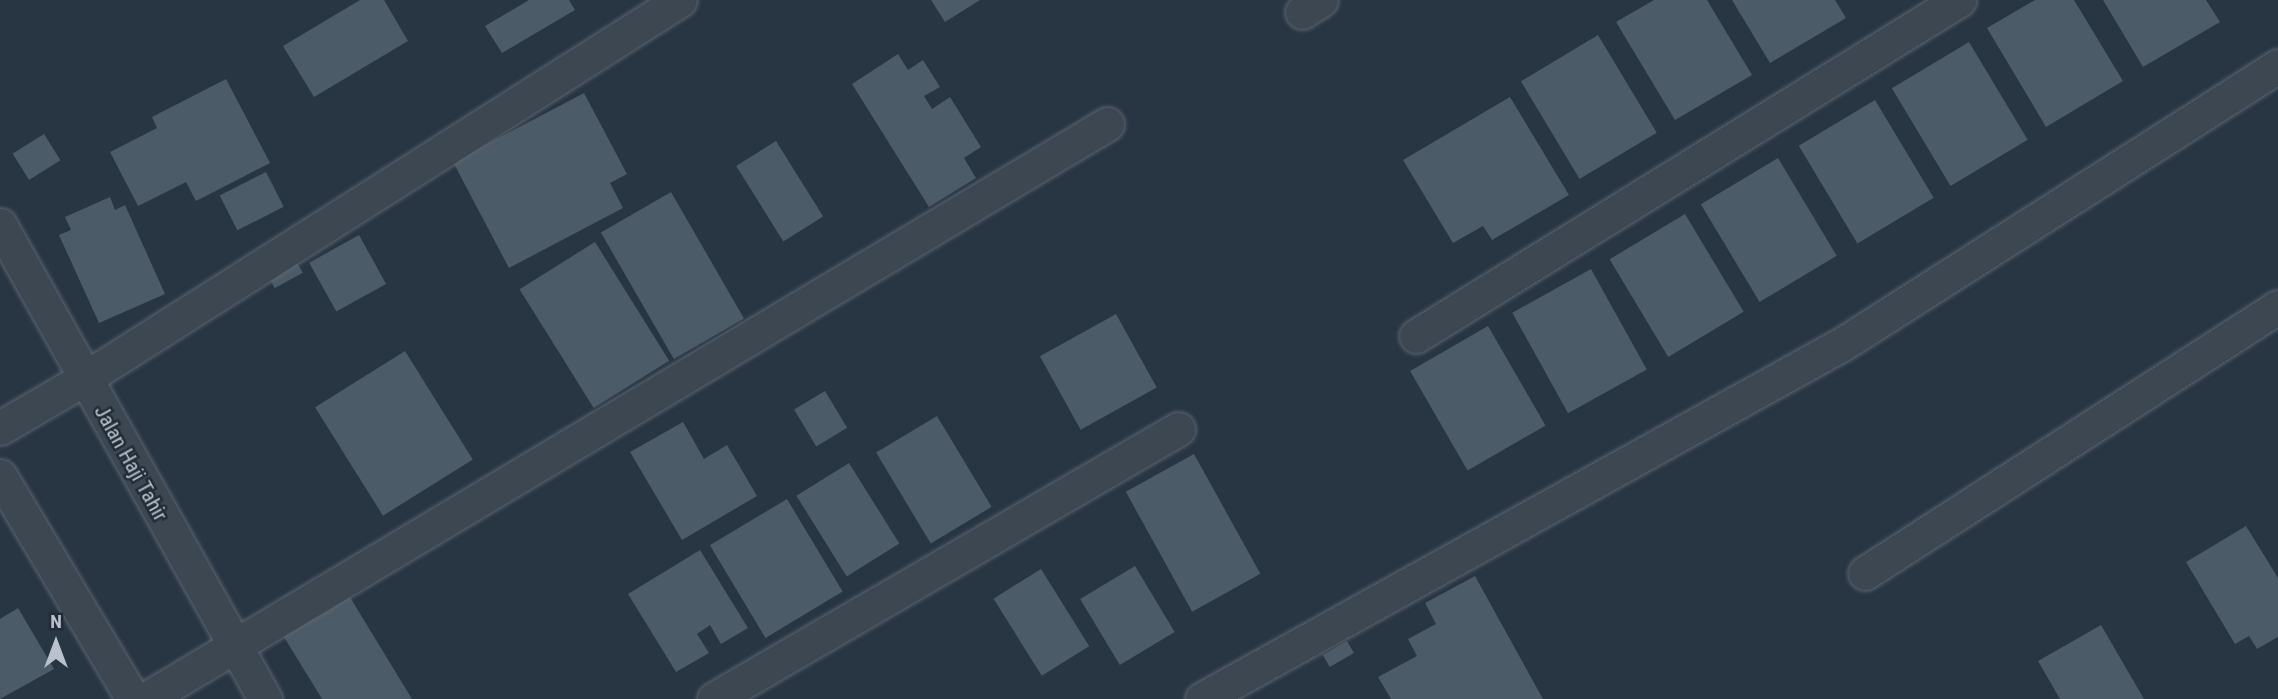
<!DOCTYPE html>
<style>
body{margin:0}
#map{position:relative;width:2278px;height:699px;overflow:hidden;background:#283543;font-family:"Roboto Condensed",sans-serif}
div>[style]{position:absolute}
.building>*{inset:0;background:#4c5b68;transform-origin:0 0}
.roads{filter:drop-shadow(0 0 2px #5a6570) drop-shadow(0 0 2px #5a6570)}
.minor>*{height:33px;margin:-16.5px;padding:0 16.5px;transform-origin:16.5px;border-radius:16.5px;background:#3c4752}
span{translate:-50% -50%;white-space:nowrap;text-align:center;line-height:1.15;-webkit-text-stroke:5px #212c38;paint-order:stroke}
.street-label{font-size:21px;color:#b9c2cc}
.north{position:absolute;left:21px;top:608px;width:70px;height:70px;-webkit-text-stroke:5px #212c38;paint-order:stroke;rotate:0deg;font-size:19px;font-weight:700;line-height:28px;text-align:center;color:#b9c2cc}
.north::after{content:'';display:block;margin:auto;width:24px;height:32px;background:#b9c2cc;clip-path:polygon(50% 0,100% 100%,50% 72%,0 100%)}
</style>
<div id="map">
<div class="building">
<i style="clip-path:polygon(360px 0,384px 0,408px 41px,314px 97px,283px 46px)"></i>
<i style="clip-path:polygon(529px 0,569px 0,575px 10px,502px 53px,485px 26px)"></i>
<i style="clip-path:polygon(931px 0,980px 0,945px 22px)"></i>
<i style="clip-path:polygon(1654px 0,1707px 0,1752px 75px,1675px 120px,1616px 22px)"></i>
<i style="clip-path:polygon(1732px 0,1835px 0,1846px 18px,1770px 63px)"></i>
<i style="clip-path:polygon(2035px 0,2074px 0,2123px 81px,2046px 127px,1987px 28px)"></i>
<i style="clip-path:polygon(2103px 0,2206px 0,2220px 22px,2143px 67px)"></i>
<i style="left:1598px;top:35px;width:114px;height:90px;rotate:59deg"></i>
<i style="left:1969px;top:42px;width:114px;height:90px;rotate:59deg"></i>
<i style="clip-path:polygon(898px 54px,908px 70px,923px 60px,940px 87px,924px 96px,932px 109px,950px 97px,981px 147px,964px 158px,976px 178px,929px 207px,852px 84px)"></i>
<i style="clip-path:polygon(226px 79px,270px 163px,196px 201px,186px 182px,138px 206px,110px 152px,157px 128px,152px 117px)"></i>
<i style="clip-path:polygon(584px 93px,627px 174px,610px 183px,623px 208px,509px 268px,453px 162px)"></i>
<i style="clip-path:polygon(1510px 97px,1569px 195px,1492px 240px,1483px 226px,1453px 243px,1403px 160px)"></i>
<i style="left:1875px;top:100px;width:114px;height:89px;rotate:59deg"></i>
<i style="left:44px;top:134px;width:31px;height:37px;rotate:58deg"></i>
<i style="left:776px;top:141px;width:89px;height:47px;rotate:58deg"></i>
<i style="left:1778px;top:158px;width:114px;height:90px;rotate:59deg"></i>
<i style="left:266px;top:172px;width:39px;height:52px;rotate:63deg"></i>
<i style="left:671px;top:192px;width:146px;height:81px;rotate:60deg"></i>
<i style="clip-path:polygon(110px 197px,115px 210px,125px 205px,165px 294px,99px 323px,59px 235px,71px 230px,65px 217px)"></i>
<i style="left:1685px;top:214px;width:114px;height:88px;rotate:59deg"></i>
<i style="left:359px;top:235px;width:56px;height:57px;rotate:61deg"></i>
<i style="left:595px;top:242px;width:140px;height:89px;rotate:58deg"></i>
<i style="left:294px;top:257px;width:18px;height:32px;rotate:61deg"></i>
<i style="left:1591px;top:269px;width:115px;height:90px;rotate:61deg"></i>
<i style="left:1116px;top:314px;width:84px;height:87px;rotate:61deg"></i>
<i style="left:1488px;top:326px;width:115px;height:90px;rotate:60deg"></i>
<i style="left:405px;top:351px;width:128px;height:106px;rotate:58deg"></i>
<i style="left:825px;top:391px;width:43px;height:36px;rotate:59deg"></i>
<i style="left:937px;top:416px;width:106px;height:71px;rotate:59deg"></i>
<i style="clip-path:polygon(683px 422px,704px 459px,727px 445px,757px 496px,682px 540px,630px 452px)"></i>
<i style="left:1194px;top:454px;width:137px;height:78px;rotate:61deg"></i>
<i style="left:849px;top:463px;width:95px;height:62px;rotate:58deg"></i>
<i style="left:787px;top:499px;width:108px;height:90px;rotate:59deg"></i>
<i style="clip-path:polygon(2246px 526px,2278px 578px,2278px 637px,2257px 649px,2249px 636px,2235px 644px,2186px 562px)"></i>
<i style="clip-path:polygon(700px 550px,748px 628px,721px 644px,710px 625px,697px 634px,709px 653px,676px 672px,628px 594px)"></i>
<i style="left:1135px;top:566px;width:77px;height:64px;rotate:59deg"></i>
<i style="left:1041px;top:569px;width:91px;height:56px;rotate:58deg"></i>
<i style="clip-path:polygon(1475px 576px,1543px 699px,1391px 699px,1378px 677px,1417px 656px,1408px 639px,1436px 624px,1425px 603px)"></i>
<i style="clip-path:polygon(345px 589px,412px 699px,322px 699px,279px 629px)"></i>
<i style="clip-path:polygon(18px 608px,54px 669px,0 699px,0 619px)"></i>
<i style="clip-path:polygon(2101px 625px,2144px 699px,2060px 699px,2038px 661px)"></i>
<i style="left:1347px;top:641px;width:14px;height:28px;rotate:60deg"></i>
</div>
<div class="roads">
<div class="minor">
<i style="left:1302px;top:12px;width:22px;rotate:-32deg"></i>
<i style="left:0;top:225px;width:543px;rotate:60.79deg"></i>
<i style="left:1416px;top:336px;width:639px;rotate:-31.75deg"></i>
<i style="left:0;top:428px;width:97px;rotate:-30.3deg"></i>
<i style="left:84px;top:379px;width:706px;rotate:-32.45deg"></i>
<i style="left:0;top:476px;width:260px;rotate:59.2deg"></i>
<i style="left:1865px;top:573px;width:491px;rotate:-32.8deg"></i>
<i style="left:146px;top:699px;width:1120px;rotate:-30.89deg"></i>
<i style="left:714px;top:699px;width:537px;rotate:-30.19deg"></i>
<i style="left:1202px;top:699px;width:734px;rotate:-29.01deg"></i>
<i style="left:1844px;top:343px;width:515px;rotate:-32.55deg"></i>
</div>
</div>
<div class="street-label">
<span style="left:131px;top:463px;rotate:61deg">Jalan Haji Tahir</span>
</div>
<div class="north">N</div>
</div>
